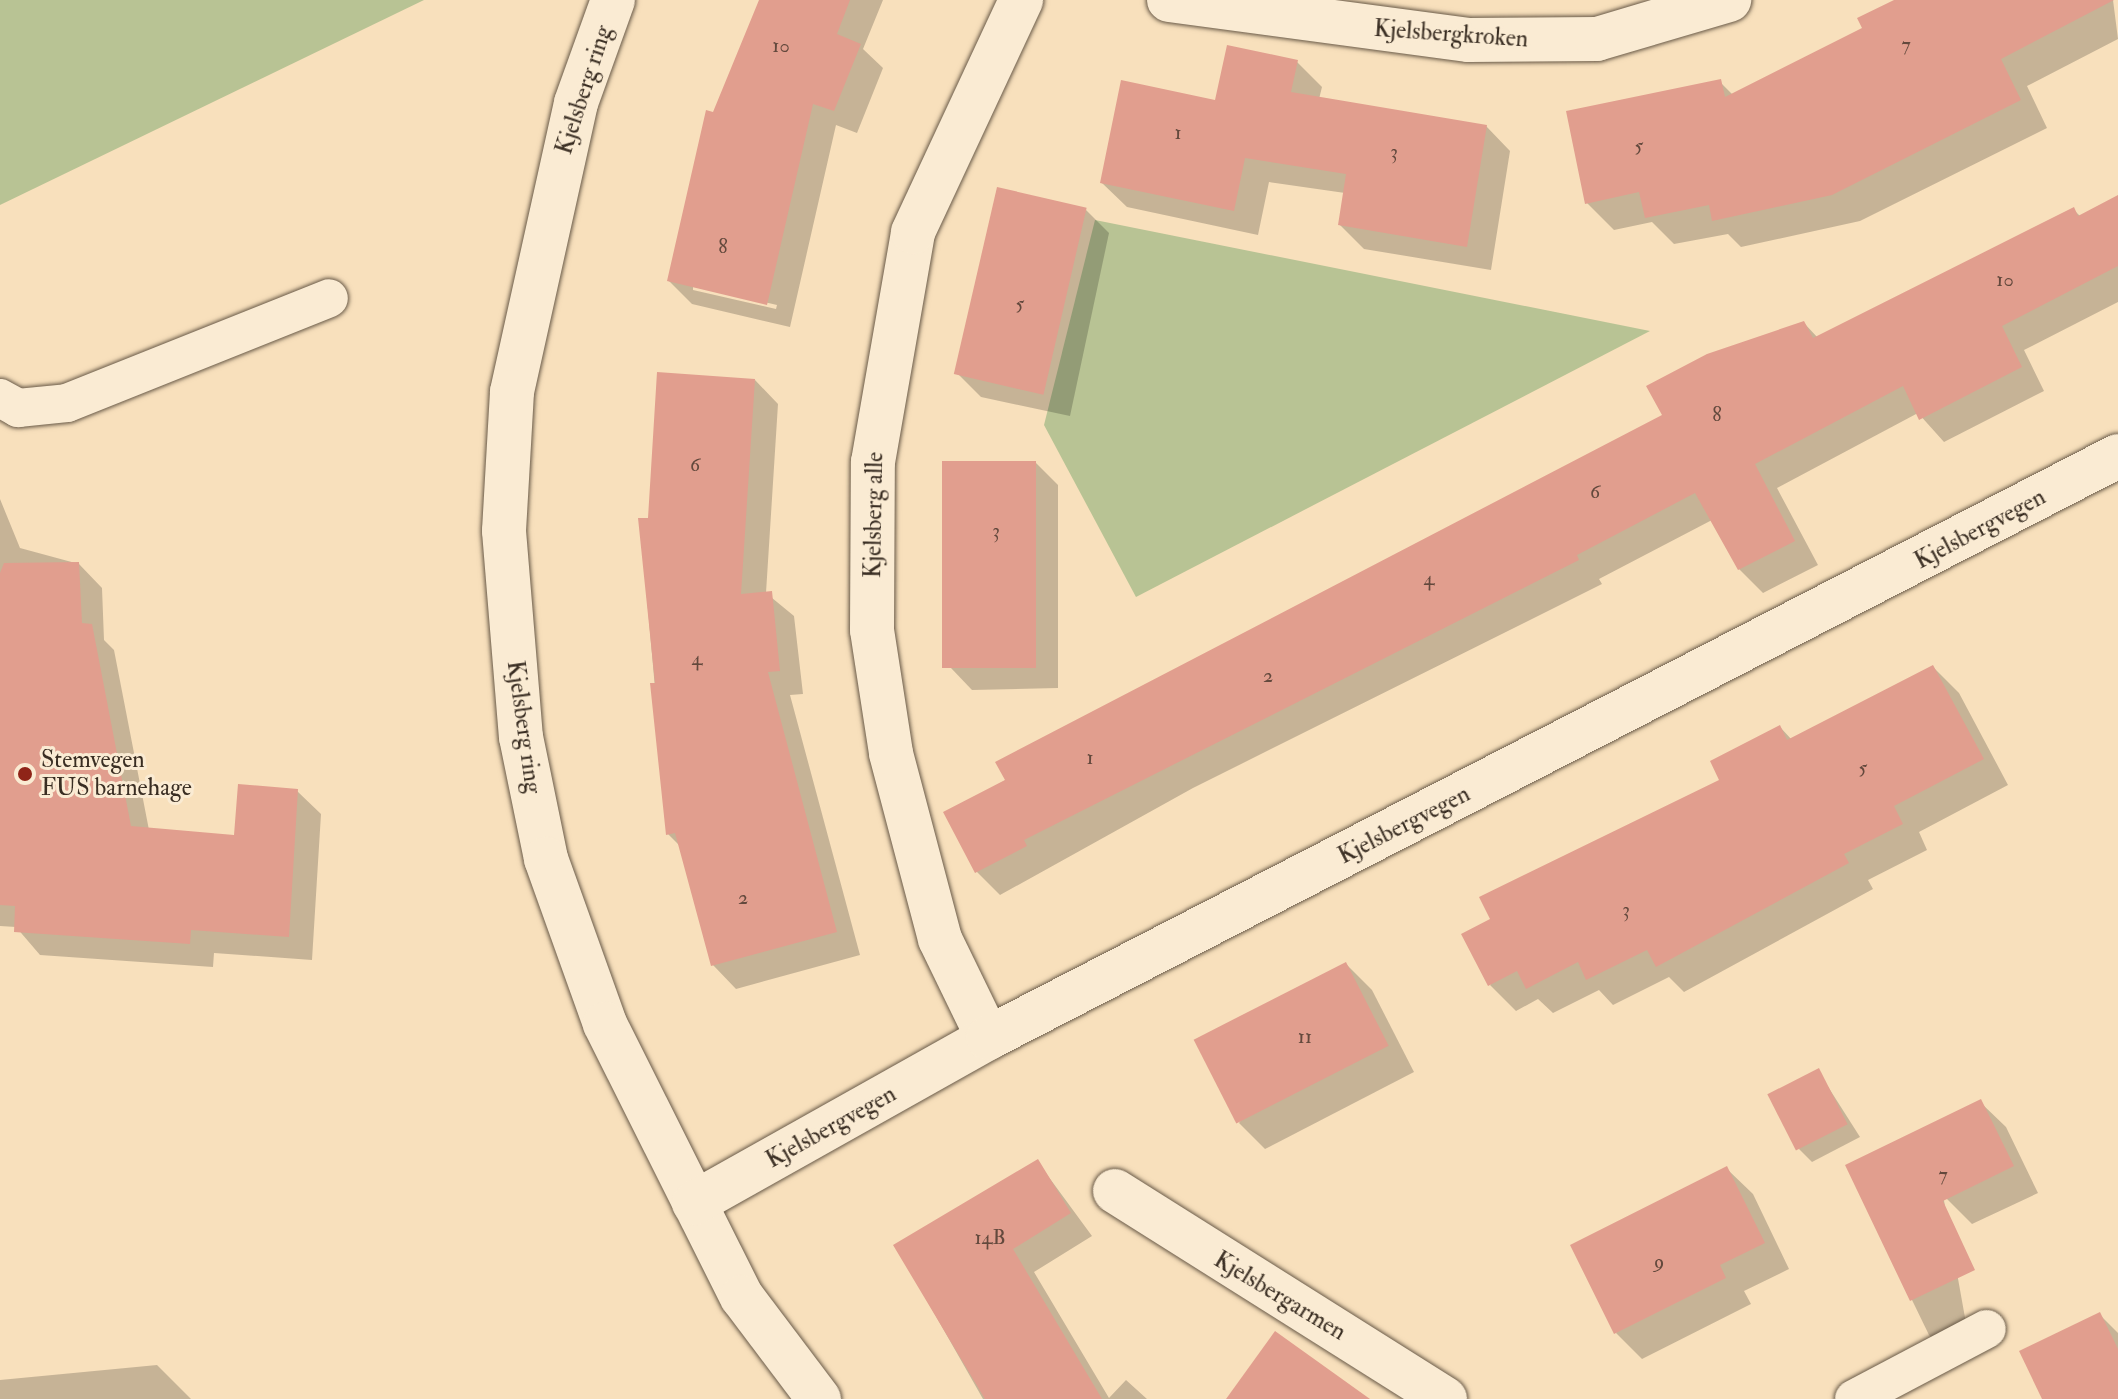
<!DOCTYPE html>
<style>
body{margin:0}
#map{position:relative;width:2118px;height:1399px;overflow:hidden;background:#f8e0bc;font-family:"IM FELL Double Pica",serif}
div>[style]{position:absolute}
.green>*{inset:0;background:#b8c394}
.shadow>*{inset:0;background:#0003}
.building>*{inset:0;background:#e19e8e;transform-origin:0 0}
.roads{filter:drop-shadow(0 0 2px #695a48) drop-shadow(0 0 2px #695a48)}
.service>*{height:38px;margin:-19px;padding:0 19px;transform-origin:19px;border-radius:19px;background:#faebd3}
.minor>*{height:44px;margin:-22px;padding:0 22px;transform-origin:22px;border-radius:22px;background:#faebd3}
.dots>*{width:22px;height:22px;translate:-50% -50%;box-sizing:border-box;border:4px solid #faebd3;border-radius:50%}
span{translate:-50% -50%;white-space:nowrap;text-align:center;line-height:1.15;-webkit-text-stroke:6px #faebd3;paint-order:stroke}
.number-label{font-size:20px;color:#63493d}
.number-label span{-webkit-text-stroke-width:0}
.street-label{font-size:24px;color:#392d22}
.poi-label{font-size:24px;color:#392d22}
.left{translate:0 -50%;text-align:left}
</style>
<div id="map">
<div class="green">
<i style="clip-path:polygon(0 0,424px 0,0 205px)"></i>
<i style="clip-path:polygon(1095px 220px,1650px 331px,1136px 597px,1044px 425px)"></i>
</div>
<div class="shadow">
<i style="clip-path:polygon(evenodd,761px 0,883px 0,863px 49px,883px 68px,857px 133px,836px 125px,790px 327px,692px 304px,669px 281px,715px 114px,761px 0,693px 286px,777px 305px,776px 309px,693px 290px,693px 286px)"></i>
<i style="clip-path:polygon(1898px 0,2113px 0,2118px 39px,2027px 86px,2047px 128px,1860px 221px,1741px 247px,1728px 234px,1674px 244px,1652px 222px,1614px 230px,1587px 203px,1720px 82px,1733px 95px,1865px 29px)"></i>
<i style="clip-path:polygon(1297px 62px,1322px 87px,1319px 99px,1486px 126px,1510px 151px,1491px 270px,1364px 249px,1340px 225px,1345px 193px,1269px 182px,1258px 235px,1127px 207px,1102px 183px,1216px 102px)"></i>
<i style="clip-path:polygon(2118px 197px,2118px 302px,2024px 350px,2044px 391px,1944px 442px,1918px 413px,1777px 488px,1818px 565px,1763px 593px,1739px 569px,1712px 520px,1599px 579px,1602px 584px,1193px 788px,1000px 895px,977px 872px,946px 813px,1664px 416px,1804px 323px,1818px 338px,2073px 209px,2080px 216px)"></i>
<i style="clip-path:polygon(1086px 210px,1109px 233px,1070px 416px,981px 397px,957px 373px)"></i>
<i style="clip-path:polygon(755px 380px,778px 404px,766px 593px,794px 616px,803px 694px,790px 695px,860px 955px,736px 989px,713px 965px,680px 846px,668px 834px,640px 520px,649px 520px)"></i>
<i style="clip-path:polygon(1036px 463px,1058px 485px,1058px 688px,972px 690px,950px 667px)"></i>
<i style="clip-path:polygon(0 499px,20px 548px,79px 564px,102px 588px,104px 640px,114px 650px,149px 830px,236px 837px,297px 791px,321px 814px,312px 960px,214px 953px,213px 967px,40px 955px,16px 927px,0 926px)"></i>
<i style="clip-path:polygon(1933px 667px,1959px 693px,2008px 785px,1919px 832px,1927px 850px,1868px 880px,1873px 889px,1684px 992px,1669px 977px,1613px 1005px,1599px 990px,1553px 1013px,1538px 999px,1516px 1011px,1490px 985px,1780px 727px,1792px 740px)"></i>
<i style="clip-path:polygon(1346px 964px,1372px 990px,1414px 1072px,1265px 1149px,1239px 1123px)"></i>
<i style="clip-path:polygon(1818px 1071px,1860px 1137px,1812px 1162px,1799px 1149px)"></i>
<i style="clip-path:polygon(1980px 1102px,2006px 1127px,2038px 1193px,1972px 1224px,1943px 1195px,1971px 1351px,1954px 1360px,1929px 1335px,1847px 1166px)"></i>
<i style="clip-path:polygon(1037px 1161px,1092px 1236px,1034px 1272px,1109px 1398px,1126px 1380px,1147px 1399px,983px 1399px,896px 1246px)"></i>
<i style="clip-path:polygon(1727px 1169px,1753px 1194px,1789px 1269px,1744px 1291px,1751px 1304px,1642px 1359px,1616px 1333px)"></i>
<i style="clip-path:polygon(2099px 1314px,2118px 1333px,2118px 1399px,2044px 1399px)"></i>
<i style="clip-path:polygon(157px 1365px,191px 1399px,0 1399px,0 1380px)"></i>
</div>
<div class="building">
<i style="clip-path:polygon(759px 0,850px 0,837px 34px,861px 44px,834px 111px,813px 104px,767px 305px,667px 281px,706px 110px,713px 112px)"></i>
<i style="clip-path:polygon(1894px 0,2114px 0,2001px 59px,2021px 100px,1832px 195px,1712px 221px,1709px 205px,1645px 218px,1639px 192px,1585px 204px,1566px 111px,1721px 79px,1725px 97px,1862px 28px,1857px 18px)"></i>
<i style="clip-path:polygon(1227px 45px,1298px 60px,1291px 92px,1487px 125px,1467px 247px,1338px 225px,1346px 174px,1245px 158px,1234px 211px,1100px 183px,1121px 80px,1215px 100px)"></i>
<i style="left:997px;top:187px;width:92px;height:192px;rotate:13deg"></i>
<i style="clip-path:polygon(2118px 195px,2118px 266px,2002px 326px,2022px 367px,1919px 420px,1903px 386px,1755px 464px,1795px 541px,1738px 570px,1695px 493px,1577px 555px,1579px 560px,1024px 840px,1027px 846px,975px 873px,943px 812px,1005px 780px,995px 762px,1662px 415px,1646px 386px,1707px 354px,1804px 321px,1813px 338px,2074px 207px,2078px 216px)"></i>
<i style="clip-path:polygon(657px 372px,755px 379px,741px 594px,772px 591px,780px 671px,768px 672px,837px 932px,711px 966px,675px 833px,666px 835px,650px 683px,655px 683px,638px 518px,648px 518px)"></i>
<i style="left:942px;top:461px;width:94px;height:207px"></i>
<i style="clip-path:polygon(79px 562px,82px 623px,92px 624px,131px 826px,234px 835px,238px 784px,298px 789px,289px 937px,191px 930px,190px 944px,14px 932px,15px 906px,0 905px,0 573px,4px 563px)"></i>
<i style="clip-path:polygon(1933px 665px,1984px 759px,1894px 806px,1903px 824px,1844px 854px,1849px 863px,1656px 967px,1647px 950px,1586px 980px,1578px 962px,1526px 989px,1517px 971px,1488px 986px,1461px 934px,1490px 919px,1479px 897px,1719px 780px,1710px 761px,1780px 725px,1787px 740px)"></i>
<i style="left:1346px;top:962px;width:94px;height:171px;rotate:63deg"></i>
<i style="left:1819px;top:1068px;width:63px;height:58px;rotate:63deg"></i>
<i style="clip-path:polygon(1981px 1099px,2014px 1166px,1943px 1201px,1975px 1270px,1910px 1301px,1845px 1165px)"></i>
<i style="clip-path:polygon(1038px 1159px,1071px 1213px,1013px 1249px,1102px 1399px,985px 1399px,893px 1245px)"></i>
<i style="clip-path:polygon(1727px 1166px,1765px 1243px,1720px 1265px,1726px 1278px,1614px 1334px,1570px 1245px)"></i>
<i style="clip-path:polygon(2100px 1312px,2118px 1349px,2118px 1399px,2042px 1399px,2019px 1351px)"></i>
<i style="clip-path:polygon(1275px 1331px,1370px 1399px,1226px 1399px)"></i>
</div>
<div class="roads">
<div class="service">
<i style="left:0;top:398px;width:21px;rotate:29deg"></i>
<i style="left:18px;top:408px;width:49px;rotate:-5.8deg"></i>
<i style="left:67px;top:403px;width:282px;rotate:-21.8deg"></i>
<i style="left:1854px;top:1399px;width:150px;rotate:-27.8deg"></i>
</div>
<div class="minor">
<i style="left:613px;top:0;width:109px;rotate:109.8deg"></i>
<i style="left:576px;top:103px;width:296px;rotate:102.5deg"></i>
<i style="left:512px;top:392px;width:139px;rotate:93.3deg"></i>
<i style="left:504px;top:531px;width:207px;rotate:85.3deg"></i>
<i style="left:521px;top:737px;width:125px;rotate:78.4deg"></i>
<i style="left:546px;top:859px;width:175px;rotate:70.3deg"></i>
<i style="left:605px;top:1024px;width:305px;rotate:63.4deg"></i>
<i style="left:742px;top:1297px;width:128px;rotate:53deg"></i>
<i style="left:1169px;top:0;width:303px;rotate:7.6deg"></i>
<i style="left:1469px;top:40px;width:128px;rotate:-0.4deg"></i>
<i style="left:1597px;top:39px;width:138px;rotate:-16.5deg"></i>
<i style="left:988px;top:1038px;width:110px;rotate:-115.9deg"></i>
<i style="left:940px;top:939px;width:192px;rotate:-104.8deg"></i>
<i style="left:891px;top:753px;width:124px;rotate:-98.8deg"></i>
<i style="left:872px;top:630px;width:168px;rotate:-89.7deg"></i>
<i style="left:873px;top:462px;width:233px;rotate:-80.1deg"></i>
<i style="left:913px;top:232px;width:256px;rotate:-65deg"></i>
<i style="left:1115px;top:1191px;width:390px;rotate:32.2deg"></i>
<i style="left:694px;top:1203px;width:337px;rotate:-29.3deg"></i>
<i style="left:988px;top:1038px;width:1271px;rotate:-27.25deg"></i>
</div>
</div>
<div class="dots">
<i style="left:25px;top:774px;background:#8f2418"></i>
</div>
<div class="number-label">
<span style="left:1906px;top:44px">7</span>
<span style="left:781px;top:45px">10</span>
<span style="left:1178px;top:132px">1</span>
<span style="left:1639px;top:145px">5</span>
<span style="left:1394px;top:151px">3</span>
<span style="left:723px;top:246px">8</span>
<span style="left:2005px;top:279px">10</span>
<span style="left:1020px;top:303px">5</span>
<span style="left:1717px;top:414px">8</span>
<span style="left:695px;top:464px">6</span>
<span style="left:1595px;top:491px">6</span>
<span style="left:996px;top:530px">3</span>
<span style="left:1429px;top:578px">4</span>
<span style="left:697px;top:658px">4</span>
<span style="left:1268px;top:675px">2</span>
<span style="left:1090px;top:757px">1</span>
<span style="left:1863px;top:767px">5</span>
<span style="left:743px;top:897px">2</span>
<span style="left:1626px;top:909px">3</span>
<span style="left:1305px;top:1036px">11</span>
<span style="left:1943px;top:1174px">7</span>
<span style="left:990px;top:1237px">14B</span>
<span style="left:1659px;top:1261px">9</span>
</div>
<div class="street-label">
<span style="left:1451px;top:34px;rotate:4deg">Kjelsbergkroken</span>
<span style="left:584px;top:90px;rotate:-72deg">Kjelsberg ring</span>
<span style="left:874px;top:515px;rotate:-89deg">Kjelsberg alle</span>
<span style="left:1980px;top:529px;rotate:-28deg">Kjelsbergvegen</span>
<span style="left:524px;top:727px;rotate:82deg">Kjelsberg ring</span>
<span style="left:1404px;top:825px;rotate:-27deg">Kjelsbergvegen</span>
<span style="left:831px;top:1127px;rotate:-29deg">Kjelsbergvegen</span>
<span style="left:1280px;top:1296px;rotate:31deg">Kjelsbergarmen</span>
</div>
<div class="poi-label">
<span class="left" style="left:41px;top:774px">Stemvegen<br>FUS barnehage</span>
</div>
</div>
